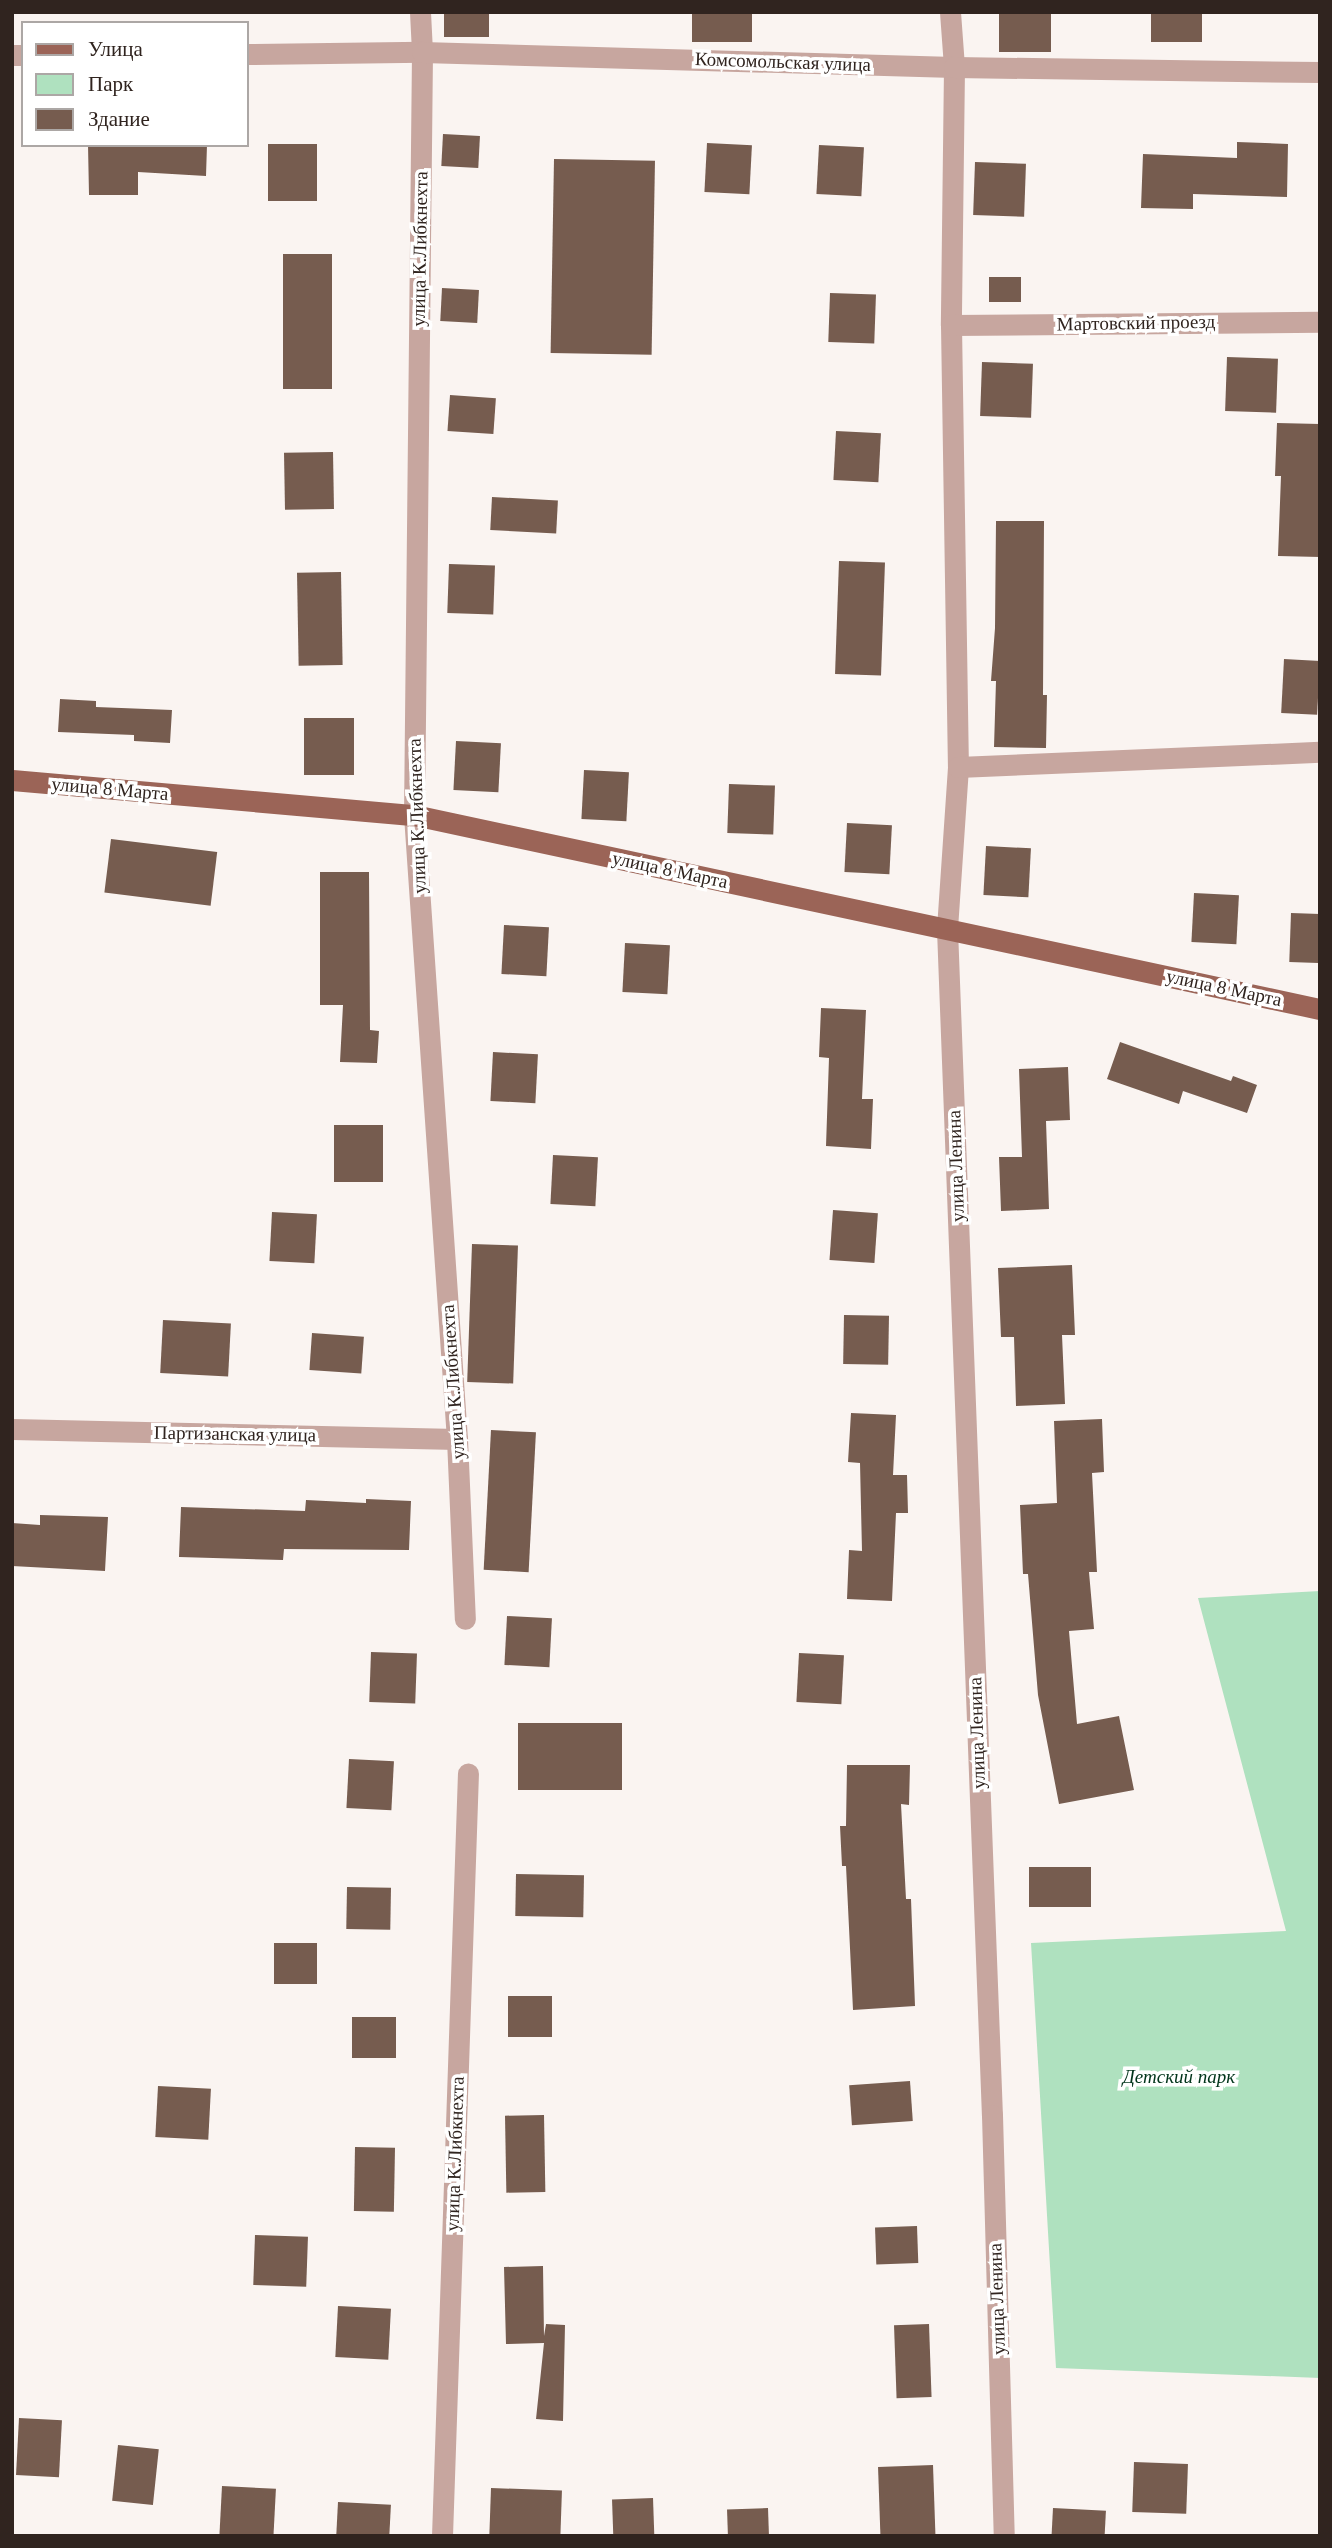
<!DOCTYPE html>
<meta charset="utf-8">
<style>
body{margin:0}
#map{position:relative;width:1332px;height:2548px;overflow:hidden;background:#faf4f1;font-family:Georgia,serif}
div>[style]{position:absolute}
.green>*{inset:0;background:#afe1bf}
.building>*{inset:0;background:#765c4f;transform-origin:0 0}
.minor>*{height:21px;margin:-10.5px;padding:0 10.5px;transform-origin:10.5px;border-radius:10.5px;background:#c7a69f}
.major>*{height:21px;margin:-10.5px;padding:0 10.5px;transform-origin:10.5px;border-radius:10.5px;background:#9b6457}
span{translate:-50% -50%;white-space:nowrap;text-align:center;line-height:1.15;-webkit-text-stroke:7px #fff;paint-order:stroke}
.street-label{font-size:19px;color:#30241f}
.park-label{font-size:19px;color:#00341a;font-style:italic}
.frame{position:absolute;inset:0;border:14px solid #30241f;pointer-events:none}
.legend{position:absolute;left:21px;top:21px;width:228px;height:126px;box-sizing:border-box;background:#fff;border:2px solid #aca7a5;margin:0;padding:9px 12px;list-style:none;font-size:21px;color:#30241f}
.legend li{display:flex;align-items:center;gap:14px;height:35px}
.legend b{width:35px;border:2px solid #aca7a5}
</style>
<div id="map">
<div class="green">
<i style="clip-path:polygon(1320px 1591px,1320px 2378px,1056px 2368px,1031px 1943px,1286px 1931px,1198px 1598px)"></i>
</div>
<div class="building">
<i style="left:444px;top:12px;width:45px;height:25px"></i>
<i style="left:692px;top:12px;width:60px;height:30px"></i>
<i style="left:999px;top:12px;width:52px;height:40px"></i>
<i style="left:1151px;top:12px;width:51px;height:30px"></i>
<i style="left:443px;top:134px;width:37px;height:32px;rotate:3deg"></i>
<i style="clip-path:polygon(1237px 142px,1288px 144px,1287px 197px,1193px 194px,1193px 209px,1141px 208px,1143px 154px,1237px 158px)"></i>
<i style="left:707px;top:143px;width:45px;height:49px;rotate:3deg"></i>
<i style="left:268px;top:144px;width:49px;height:57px"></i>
<i style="clip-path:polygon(88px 145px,207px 145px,206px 176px,138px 172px,138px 195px,89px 195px)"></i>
<i style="left:819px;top:145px;width:45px;height:49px;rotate:3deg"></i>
<i style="left:554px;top:159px;width:101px;height:194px;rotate:1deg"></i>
<i style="left:975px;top:162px;width:51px;height:53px;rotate:2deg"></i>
<i style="left:283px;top:254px;width:49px;height:135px"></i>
<i style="left:989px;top:277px;width:32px;height:25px"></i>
<i style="left:442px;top:288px;width:37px;height:33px;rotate:3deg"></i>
<i style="left:830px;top:293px;width:46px;height:49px;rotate:2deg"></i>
<i style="left:1227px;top:357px;width:51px;height:54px;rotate:2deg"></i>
<i style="left:982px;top:362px;width:51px;height:54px;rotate:2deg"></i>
<i style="left:450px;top:395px;width:46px;height:36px;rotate:4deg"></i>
<i style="clip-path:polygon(1277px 423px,1320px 424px,1320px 557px,1278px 556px,1281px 476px,1275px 476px)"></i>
<i style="left:836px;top:431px;width:45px;height:49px;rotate:3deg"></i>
<i style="left:333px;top:452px;width:57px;height:49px;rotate:89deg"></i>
<i style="left:492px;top:497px;width:66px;height:33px;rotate:3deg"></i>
<i style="clip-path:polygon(996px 521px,1044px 521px,1043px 695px,1047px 695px,1046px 748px,994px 747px,996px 681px,991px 681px,995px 628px)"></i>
<i style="left:839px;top:561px;width:46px;height:113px;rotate:2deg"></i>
<i style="left:449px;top:564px;width:46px;height:49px;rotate:2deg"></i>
<i style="left:341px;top:572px;width:93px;height:44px;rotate:89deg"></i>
<i style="left:1284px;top:659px;width:36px;height:54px;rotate:3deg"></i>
<i style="clip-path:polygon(60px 699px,96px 701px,96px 707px,172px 710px,170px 743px,134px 741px,134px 735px,58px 732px)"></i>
<i style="left:304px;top:718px;width:50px;height:57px"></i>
<i style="left:456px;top:741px;width:45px;height:49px;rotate:3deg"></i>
<i style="left:584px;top:770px;width:45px;height:49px;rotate:3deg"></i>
<i style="left:729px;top:784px;width:46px;height:49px;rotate:2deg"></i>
<i style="left:847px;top:823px;width:45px;height:49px;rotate:3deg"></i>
<i style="left:111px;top:839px;width:107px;height:54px;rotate:7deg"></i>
<i style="left:986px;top:846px;width:45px;height:49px;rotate:3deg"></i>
<i style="clip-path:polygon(320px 872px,369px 872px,370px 1030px,379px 1031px,377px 1063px,340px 1062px,343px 1005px,320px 1005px)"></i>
<i style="left:1194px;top:893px;width:45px;height:49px;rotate:3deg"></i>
<i style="left:1291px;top:913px;width:29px;height:49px;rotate:2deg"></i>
<i style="left:504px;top:925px;width:45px;height:49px;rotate:3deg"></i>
<i style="left:625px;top:943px;width:45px;height:49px;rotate:3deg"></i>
<i style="clip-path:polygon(821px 1008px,866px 1010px,862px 1099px,873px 1099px,871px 1149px,826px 1146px,829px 1058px,819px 1057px)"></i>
<i style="clip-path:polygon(1120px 1042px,1231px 1081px,1233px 1076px,1257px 1085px,1247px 1113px,1183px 1091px,1179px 1104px,1107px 1079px)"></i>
<i style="left:493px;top:1052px;width:45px;height:49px;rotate:3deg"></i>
<i style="clip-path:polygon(1068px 1067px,1070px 1120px,1046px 1121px,1049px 1209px,1001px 1211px,999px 1157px,1022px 1157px,1019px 1069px)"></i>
<i style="left:334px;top:1125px;width:49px;height:57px"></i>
<i style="left:553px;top:1155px;width:45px;height:49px;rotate:3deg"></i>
<i style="left:833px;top:1210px;width:45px;height:50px;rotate:4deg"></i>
<i style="left:272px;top:1212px;width:45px;height:49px;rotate:3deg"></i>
<i style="left:472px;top:1244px;width:46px;height:138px;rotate:2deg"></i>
<i style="clip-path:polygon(1072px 1265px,1075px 1335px,1062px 1335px,1065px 1404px,1016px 1406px,1014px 1337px,1001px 1337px,998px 1268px)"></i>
<i style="left:844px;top:1315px;width:45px;height:49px;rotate:1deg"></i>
<i style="left:163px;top:1320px;width:68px;height:53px;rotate:3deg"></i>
<i style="left:312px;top:1333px;width:52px;height:37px;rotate:4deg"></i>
<i style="clip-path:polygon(851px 1413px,896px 1415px,893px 1475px,907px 1475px,908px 1513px,896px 1513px,892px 1601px,847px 1599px,849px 1550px,862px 1551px,860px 1463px,848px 1462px)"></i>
<i style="clip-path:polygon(1102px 1419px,1104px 1472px,1092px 1473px,1097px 1572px,1089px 1572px,1094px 1629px,1069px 1631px,1077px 1724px,1119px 1716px,1134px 1790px,1059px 1804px,1038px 1695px,1028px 1574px,1023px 1574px,1020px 1505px,1057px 1503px,1054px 1421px)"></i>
<i style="left:491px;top:1430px;width:45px;height:140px;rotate:3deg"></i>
<i style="clip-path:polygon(366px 1499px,411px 1501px,409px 1550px,284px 1549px,283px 1560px,179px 1557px,181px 1507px,305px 1511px,306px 1500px,366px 1503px)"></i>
<i style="clip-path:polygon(40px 1515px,108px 1517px,105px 1571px,12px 1566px,12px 1523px,40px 1525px)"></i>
<i style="left:507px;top:1616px;width:45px;height:49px;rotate:3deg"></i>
<i style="left:371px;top:1652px;width:46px;height:50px;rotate:2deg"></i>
<i style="left:799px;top:1653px;width:45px;height:49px;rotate:3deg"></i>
<i style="left:518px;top:1723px;width:104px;height:67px"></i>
<i style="left:349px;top:1759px;width:45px;height:49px;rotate:3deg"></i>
<i style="clip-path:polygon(847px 1765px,910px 1765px,909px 1805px,901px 1804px,906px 1899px,911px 1899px,915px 2006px,853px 2010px,846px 1866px,842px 1866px,840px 1826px,846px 1826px)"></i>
<i style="left:1029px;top:1867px;width:62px;height:40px"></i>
<i style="left:516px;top:1874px;width:68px;height:42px;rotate:1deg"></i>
<i style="left:347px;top:1887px;width:44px;height:42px;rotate:1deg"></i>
<i style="left:274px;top:1943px;width:43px;height:41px"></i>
<i style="left:508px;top:1996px;width:44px;height:41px"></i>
<i style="left:352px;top:2017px;width:44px;height:41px"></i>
<i style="left:910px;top:2081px;width:40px;height:61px;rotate:86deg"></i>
<i style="left:158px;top:2086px;width:53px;height:51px;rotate:3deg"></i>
<i style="left:544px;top:2115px;width:77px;height:39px;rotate:89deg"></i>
<i style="left:355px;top:2147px;width:40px;height:64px;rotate:1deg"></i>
<i style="left:917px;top:2226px;width:37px;height:42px;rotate:88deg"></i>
<i style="left:255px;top:2235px;width:53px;height:50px;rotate:2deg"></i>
<i style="clip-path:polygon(543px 2266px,544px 2336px,546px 2324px,565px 2325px,563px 2421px,536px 2419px,544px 2343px,506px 2344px,504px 2267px)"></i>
<i style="left:338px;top:2306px;width:53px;height:51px;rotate:3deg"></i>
<i style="left:929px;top:2324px;width:73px;height:35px;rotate:88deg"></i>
<i style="left:19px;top:2418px;width:43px;height:57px;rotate:3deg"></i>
<i style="left:118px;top:2445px;width:41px;height:56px;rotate:6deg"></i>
<i style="left:1134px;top:2462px;width:54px;height:50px;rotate:2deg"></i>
<i style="left:933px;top:2465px;width:71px;height:55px;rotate:88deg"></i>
<i style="left:222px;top:2486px;width:54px;height:50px;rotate:3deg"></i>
<i style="left:491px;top:2488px;width:71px;height:46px;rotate:2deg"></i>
<i style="left:653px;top:2498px;width:37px;height:41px;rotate:88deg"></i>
<i style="left:338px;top:2502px;width:53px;height:34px;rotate:3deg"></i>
<i style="left:768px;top:2508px;width:28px;height:41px;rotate:88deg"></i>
<i style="left:1053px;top:2508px;width:53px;height:28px;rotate:3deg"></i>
</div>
<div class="minor">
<i style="left:420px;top:12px;width:40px;rotate:87.1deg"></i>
<i style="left:422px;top:52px;width:763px;rotate:90.6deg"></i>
<i style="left:414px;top:815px;width:625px;rotate:86.06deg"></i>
<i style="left:457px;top:1439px;width:180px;rotate:87.5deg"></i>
<i style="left:950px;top:12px;width:55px;rotate:85.8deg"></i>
<i style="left:954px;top:67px;width:258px;rotate:90.7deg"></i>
<i style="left:951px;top:325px;width:442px;rotate:89.1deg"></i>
<i style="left:958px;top:767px;width:162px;rotate:93.9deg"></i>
<i style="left:947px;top:929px;width:1187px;rotate:87.83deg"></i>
<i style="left:992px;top:2115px;width:421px;rotate:88.4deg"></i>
<i style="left:247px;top:54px;width:175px;rotate:-0.7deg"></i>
<i style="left:422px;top:52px;width:532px;rotate:1.62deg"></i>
<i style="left:954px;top:67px;width:366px;rotate:0.8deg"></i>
<i style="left:12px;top:55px;width:11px"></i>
<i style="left:951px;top:325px;width:369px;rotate:-0.5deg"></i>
<i style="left:958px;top:767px;width:362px;rotate:-2.4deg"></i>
<i style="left:12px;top:1429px;width:445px;rotate:1.3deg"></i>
<i style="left:442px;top:2536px;width:763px;rotate:-88.05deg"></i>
</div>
<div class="major">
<i style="left:12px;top:780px;width:404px;rotate:5deg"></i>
<i style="left:414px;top:815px;width:927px;rotate:12.09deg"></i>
</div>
<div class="street-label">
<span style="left:783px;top:62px;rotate:2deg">Комсомольская улица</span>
<span style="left:420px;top:249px;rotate:-89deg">улица К.Либкнехта</span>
<span style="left:1136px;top:323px;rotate:-1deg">Мартовский проезд</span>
<span style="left:110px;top:789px;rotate:5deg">улица 8 Марта</span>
<span style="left:417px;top:816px;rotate:-92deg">улица К.Либкнехта</span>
<span style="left:670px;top:870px;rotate:12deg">улица 8 Марта</span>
<span style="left:1224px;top:988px;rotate:12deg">улица 8 Марта</span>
<span style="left:956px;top:1166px;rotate:-92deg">улица Ленина</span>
<span style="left:453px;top:1382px;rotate:-94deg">улица К.Либкнехта</span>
<span style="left:235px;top:1434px;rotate:1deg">Партизанская улица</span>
<span style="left:977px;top:1733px;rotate:-92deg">улица Ленина</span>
<span style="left:455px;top:2154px;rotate:-88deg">улица К.Либкнехта</span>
<span style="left:997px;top:2299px;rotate:-92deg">улица Ленина</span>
</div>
<div class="park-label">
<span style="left:1179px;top:2077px">Детский парк</span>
</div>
<div class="frame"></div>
<ul class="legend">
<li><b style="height:9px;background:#9b6457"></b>Улица</li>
<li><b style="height:19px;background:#afe1bf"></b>Парк</li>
<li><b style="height:19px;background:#765c4f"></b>Здание</li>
</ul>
</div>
